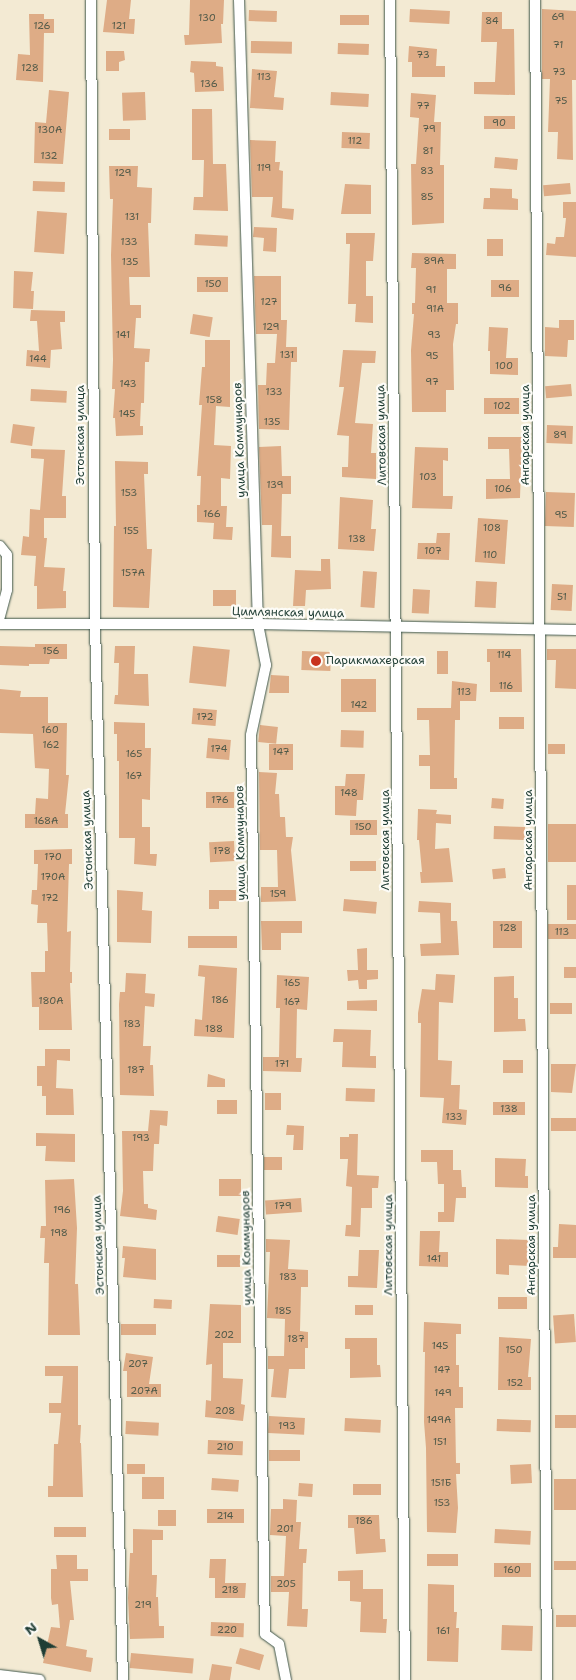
<!DOCTYPE html>
<meta charset="utf-8">
<style>
body{margin:0}
#map{position:relative;width:576px;height:1680px;overflow:hidden;background:#f3ead3;font-family:"Shantell Sans",sans-serif}
div>[style]{position:absolute}
.building>*{inset:0;background:#deac86;transform-origin:0 0}
.roads{filter:drop-shadow(0 0 1px #3f574c) drop-shadow(0 0 1px #3f574c)}
.minor>*{height:10px;margin:-5px;padding:0 5px;transform-origin:5px;border-radius:5px;background:#fff}
.dots>*{width:14px;height:14px;translate:-50% -50%;box-sizing:border-box;border:2px solid #fdfcf7;border-radius:50%}
span{translate:-50% -50%;white-space:nowrap;text-align:center;line-height:1.15;-webkit-text-stroke:4.5px #fdfcf7;paint-order:stroke}
.number-label{font-size:10px;color:#4f5948}
.number-label span{-webkit-text-stroke-width:0}
.street-label{font-size:12px;color:#1f3d34}
.poi-label{font-size:12px;color:#1f3d34}
.left{translate:0 -50%;text-align:left}
.north{position:absolute;left:15px;top:1615px;width:50px;height:50px;-webkit-text-stroke:4px #fdfcf7;paint-order:stroke;rotate:321deg;font-size:14px;font-weight:700;line-height:20px;text-align:center;color:#1f3d34}
.north::after{content:'';display:block;margin:auto;width:18px;height:22px;background:#1f3d34;clip-path:polygon(50% 0,100% 100%,50% 72%,0 100%)}
</style>
<div id="map">
<div class="building">
<i style="clip-path:polygon(107px 0,131px 0,129px 19px,135px 19px,134px 34px,103px 32px)"></i>
<i style="clip-path:polygon(190px 0,224px 0,223px 24px,221px 24px,222px 43px,185px 45px,184px 35px,189px 35px)"></i>
<i style="left:410px;top:9px;width:40px;height:13px;rotate:3deg"></i>
<i style="clip-path:polygon(542px 9px,576px 11px,576px 80px,572px 80px,573px 160px,557px 159px,558px 132px,548px 132px,550px 79px,542px 79px)"></i>
<i style="left:249px;top:10px;width:28px;height:11px;rotate:2deg"></i>
<i style="clip-path:polygon(482px 12px,502px 12px,502px 29px,514px 29px,515px 95px,474px 94px,474px 82px,495px 82px,497px 42px,481px 42px)"></i>
<i style="clip-path:polygon(29px 14px,44px 14px,44px 19px,54px 19px,54px 33px,44px 33px,43px 82px,16px 80px,18px 54px,30px 55px)"></i>
<i style="left:340px;top:15px;width:29px;height:10px"></i>
<i style="left:251px;top:41px;width:41px;height:12px;rotate:1deg"></i>
<i style="left:338px;top:43px;width:31px;height:11px;rotate:2deg"></i>
<i style="clip-path:polygon(409px 46px,437px 49px,436px 66px,445px 66px,445px 77px,412px 77px,412px 62px,408px 62px)"></i>
<i style="clip-path:polygon(106px 51px,124px 51px,125px 60px,119px 62px,119px 71px,106px 71px)"></i>
<i style="clip-path:polygon(191px 61px,216px 62px,216px 66px,223px 67px,224px 91px,195px 92px,194px 73px,190px 72px)"></i>
<i style="clip-path:polygon(252px 69px,277px 71px,274px 97px,284px 98px,283px 110px,250px 108px)"></i>
<i style="clip-path:polygon(49px 90px,69px 92px,63px 164px,34px 163px,35px 122px,46px 123px)"></i>
<i style="left:145px;top:92px;width:28px;height:23px;rotate:88deg"></i>
<i style="left:331px;top:92px;width:38px;height:13px;rotate:3deg"></i>
<i style="clip-path:polygon(411px 93px,436px 95px,434px 122px,441px 122px,440px 165px,444px 165px,444px 223px,412px 225px,411px 164px,416px 164px,419px 118px,410px 117px)"></i>
<i style="clip-path:polygon(192px 109px,212px 109px,213px 164px,226px 164px,228px 211px,193px 210px,194px 197px,203px 197px,204px 160px,192px 160px)"></i>
<i style="left:484px;top:116px;width:31px;height:13px"></i>
<i style="left:109px;top:129px;width:21px;height:11px"></i>
<i style="left:342px;top:132px;width:28px;height:16px;rotate:2deg"></i>
<i style="clip-path:polygon(250px 140px,276px 141px,275px 162px,280px 162px,279px 170px,283px 171px,282px 208px,294px 209px,293px 220px,271px 217px,273px 197px,252px 197px)"></i>
<i style="left:495px;top:157px;width:23px;height:11px;rotate:5deg"></i>
<i style="clip-path:polygon(109px 166px,138px 166px,137px 187px,152px 188px,151px 223px,148px 223px,150px 277px,129px 277px,130px 305px,141px 305px,141px 318px,136px 318px,134px 348px,150px 349px,149px 362px,145px 362px,144px 403px,141px 403px,140px 426px,143px 426px,143px 435px,116px 436px,115px 418px,113px 418px,115px 389px,112px 389px,113px 360px,111px 255px,113px 199px,110px 199px)"></i>
<i style="left:33px;top:181px;width:32px;height:10px;rotate:2deg"></i>
<i style="left:570px;top:183px;width:11px;height:27px;rotate:85deg"></i>
<i style="clip-path:polygon(345px 184px,371px 185px,371px 214px,341px 214px)"></i>
<i style="clip-path:polygon(490px 188px,512px 189px,512px 198px,518px 199px,518px 210px,483px 209px,484px 198px,490px 198px)"></i>
<i style="clip-path:polygon(563px 202px,576px 202px,576px 257px,546px 255px,547px 243px,555px 244px,556px 237px,564px 237px,566px 218px,563px 218px)"></i>
<i style="left:37px;top:211px;width:30px;height:41px;rotate:4deg"></i>
<i style="clip-path:polygon(254px 227px,277px 228px,276px 252px,263px 251px,264px 238px,253px 237px)"></i>
<i style="clip-path:polygon(346px 233px,375px 233px,373px 261px,366px 261px,366px 296px,373px 296px,373px 323px,355px 322px,356px 304px,348px 304px,350px 244px,346px 244px)"></i>
<i style="left:195px;top:234px;width:33px;height:11px;rotate:3deg"></i>
<i style="left:487px;top:239px;width:16px;height:17px"></i>
<i style="clip-path:polygon(412px 253px,456px 254px,456px 269px,447px 269px,447px 303px,458px 303px,458px 324px,456px 324px,453px 344px,454px 390px,446px 390px,446px 412px,412px 412px,411px 350px,414px 314px,412px 314px,412px 303px,415px 303px,416px 268px,411px 268px)"></i>
<i style="clip-path:polygon(14px 271px,33px 272px,31px 291px,34px 291px,33px 309px,13px 308px)"></i>
<i style="clip-path:polygon(254px 276px,281px 276px,281px 320px,287px 320px,286px 347px,297px 347px,297px 362px,291px 362px,289px 430px,259px 429px,258px 385px,266px 385px,267px 363px,275px 363px,277px 334px,256px 334px)"></i>
<i style="left:197px;top:277px;width:31px;height:15px"></i>
<i style="left:491px;top:280px;width:28px;height:17px"></i>
<i style="clip-path:polygon(31px 310px,65px 311px,65px 322px,60px 322px,62px 349px,51px 350px,50px 368px,26px 366px,27px 350px,39px 351px,37px 321px,30px 321px)"></i>
<i style="left:193px;top:314px;width:20px;height:20px;rotate:9deg"></i>
<i style="clip-path:polygon(559px 320px,574px 320px,574px 340px,568px 340px,567px 357px,545px 356px,545px 327px,559px 328px)"></i>
<i style="clip-path:polygon(489px 327px,508px 328px,506px 358px,518px 358px,518px 375px,490px 374px,490px 351px,488px 351px)"></i>
<i style="clip-path:polygon(205px 340px,230px 340px,230px 407px,216px 406px,214px 445px,231px 446px,230px 479px,221px 478px,221px 506px,227px 506px,226px 527px,233px 527px,232px 540px,213px 539px,214px 523px,197px 522px,197px 505px,200px 505px,201px 476px,197px 476px,202px 405px,199px 405px,202px 367px,205px 367px)"></i>
<i style="clip-path:polygon(343px 350px,376px 351px,375px 363px,362px 363px,355px 423px,373px 424px,371px 453px,376px 453px,376px 479px,342px 477px,342px 467px,348px 467px,349px 436px,337px 435px,344px 387px,339px 387px)"></i>
<i style="left:571px;top:384px;width:12px;height:26px;rotate:85deg"></i>
<i style="left:31px;top:389px;width:36px;height:12px;rotate:3deg"></i>
<i style="left:519px;top:398px;width:16px;height:35px;rotate:90deg"></i>
<i style="left:13px;top:424px;width:22px;height:19px;rotate:8deg"></i>
<i style="left:547px;top:425px;width:26px;height:18px;rotate:2deg"></i>
<i style="clip-path:polygon(488px 437px,522px 437px,520px 498px,486px 499px,486px 479px,510px 479px,509px 449px,488px 449px)"></i>
<i style="clip-path:polygon(281px 446px,282px 476px,291px 476px,291px 494px,282px 494px,281px 536px,291px 536px,291px 558px,271px 557px,272px 525px,262px 525px,259px 447px)"></i>
<i style="clip-path:polygon(415px 447px,448px 448px,448px 461px,443px 460px,443px 496px,453px 496px,452px 509px,412px 508px)"></i>
<i style="clip-path:polygon(31px 449px,65px 450px,62px 496px,66px 496px,66px 518px,44px 518px,44px 538px,47px 538px,44px 567px,65px 568px,63px 591px,66px 591px,66px 608px,37px 609px,37px 586px,34px 586px,36px 556px,21px 555px,23px 536px,29px 537px,30px 509px,40px 510px,44px 459px,31px 458px)"></i>
<i style="clip-path:polygon(115px 461px,148px 462px,148px 474px,144px 474px,147px 549px,152px 549px,149px 608px,113px 607px,114px 526px,116px 526px)"></i>
<i style="left:546px;top:492px;width:29px;height:34px;rotate:2deg"></i>
<i style="clip-path:polygon(340px 497px,373px 500px,371px 529px,376px 529px,374px 551px,338px 549px)"></i>
<i style="left:478px;top:518px;width:30px;height:44px;rotate:4deg"></i>
<i style="clip-path:polygon(437px 533px,450px 533px,449px 560px,417px 559px,418px 543px,436px 543px)"></i>
<i style="clip-path:polygon(321px 559px,330px 559px,331px 589px,306px 590px,305px 606px,293px 606px,295px 570px,321px 571px)"></i>
<i style="left:363px;top:571px;width:14px;height:36px;rotate:4deg"></i>
<i style="left:476px;top:581px;width:21px;height:26px;rotate:3deg"></i>
<i style="left:552px;top:584px;width:21px;height:26px;rotate:3deg"></i>
<i style="left:413px;top:589px;width:17px;height:24px;rotate:3deg"></i>
<i style="left:213px;top:590px;width:23px;height:16px"></i>
<i style="clip-path:polygon(35px 644px,67px 644px,67px 659px,50px 659px,49px 664px,29px 664px,29px 666px,0 665px,0 646px,35px 647px)"></i>
<i style="clip-path:polygon(115px 646px,135px 646px,134px 674px,148px 674px,149px 706px,114px 704px,115px 695px,118px 695px,119px 663px,114px 663px)"></i>
<i style="left:193px;top:646px;width:37px;height:37px;rotate:6deg"></i>
<i style="clip-path:polygon(487px 649px,521px 649px,522px 692px,490px 692px,490px 662px,487px 662px)"></i>
<i style="clip-path:polygon(547px 649px,576px 649px,576px 689px,555px 688px,556px 660px,547px 660px)"></i>
<i style="left:302px;top:651px;width:29px;height:19px;rotate:2deg"></i>
<i style="left:437px;top:651px;width:11px;height:23px"></i>
<i style="clip-path:polygon(271px 675px,289px 676px,289px 693px,269px 693px)"></i>
<i style="left:341px;top:679px;width:35px;height:33px"></i>
<i style="clip-path:polygon(452px 681px,477px 684px,476px 701px,460px 701px,460px 720px,455px 720px,454px 778px,457px 778px,457px 789px,430px 789px,430px 766px,419px 766px,419px 755px,430px 755px,429px 720px,417px 720px,417px 708px,451px 708px)"></i>
<i style="clip-path:polygon(0 689px,21px 691px,20px 697px,48px 697px,48px 723px,67px 723px,66px 775px,69px 775px,65px 814px,68px 814px,68px 828px,25px 828px,25px 814px,35px 814px,36px 798px,48px 799px,49px 769px,35px 768px,33px 734px,0 733px)"></i>
<i style="left:193px;top:708px;width:24px;height:16px;rotate:5deg"></i>
<i style="left:524px;top:717px;width:12px;height:25px;rotate:90deg"></i>
<i style="clip-path:polygon(114px 722px,145px 723px,145px 748px,151px 748px,150px 790px,150px 800px,142px 799px,142px 827px,150px 827px,150px 854px,157px 854px,156px 866px,134px 864px,135px 838px,119px 838px,119px 761px,117px 761px,117px 734px,114px 734px)"></i>
<i style="left:260px;top:725px;width:18px;height:17px;rotate:6deg"></i>
<i style="left:341px;top:730px;width:23px;height:17px;rotate:2deg"></i>
<i style="left:208px;top:738px;width:23px;height:20px;rotate:5deg"></i>
<i style="left:293px;top:744px;width:26px;height:24px;rotate:90deg"></i>
<i style="left:548px;top:744px;width:17px;height:10px"></i>
<i style="clip-path:polygon(259px 772px,277px 773px,275px 794px,279px 794px,280px 817px,285px 817px,286px 837px,293px 837px,291px 850px,296px 901px,261px 902px,261px 887px,278px 887px,277px 850px,260px 850px)"></i>
<i style="clip-path:polygon(346px 774px,365px 774px,363px 800px,357px 800px,356px 816px,335px 815px,335px 786px,345px 786px)"></i>
<i style="left:206px;top:792px;width:28px;height:16px"></i>
<i style="left:492px;top:798px;width:12px;height:10px;rotate:5deg"></i>
<i style="clip-path:polygon(418px 809px,437px 810px,436px 814px,451px 815px,451px 824px,436px 823px,435px 849px,449px 848px,453px 882px,421px 883px,420px 872px,422px 872px,419px 840px,417px 840px)"></i>
<i style="left:350px;top:820px;width:27px;height:15px"></i>
<i style="left:548px;top:824px;width:28px;height:38px"></i>
<i style="left:494px;top:826px;width:31px;height:13px;rotate:2deg"></i>
<i style="left:234px;top:841px;width:20px;height:25px;rotate:87deg"></i>
<i style="clip-path:polygon(72px 849px,72px 864px,69px 864px,67px 932px,71px 931px,70px 972px,72px 972px,72px 983px,70px 983px,72px 1030px,39px 1030px,39px 1007px,32px 1007px,31px 972px,45px 972px,45px 951px,48px 951px,47px 923px,37px 923px,38px 905px,31px 904px,32px 890px,37px 890px,38px 864px,34px 864px,34px 850px)"></i>
<i style="left:350px;top:861px;width:26px;height:10px"></i>
<i style="left:505px;top:868px;width:10px;height:13px;rotate:84deg"></i>
<i style="left:567px;top:885px;width:9px;height:35px"></i>
<i style="clip-path:polygon(117px 890px,143px 892px,142px 910px,152px 911px,151px 943px,117px 942px)"></i>
<i style="clip-path:polygon(209px 890px,236px 890px,236px 901px,219px 901px,219px 909px,209px 909px)"></i>
<i style="left:344px;top:899px;width:33px;height:12px;rotate:5deg"></i>
<i style="clip-path:polygon(419px 901px,451px 903px,451px 921px,457px 921px,459px 955px,421px 956px,420px 944px,441px 943px,440px 913px,418px 912px)"></i>
<i style="clip-path:polygon(261px 921px,302px 921px,302px 933px,281px 933px,281px 950px,262px 950px)"></i>
<i style="left:493px;top:921px;width:29px;height:27px"></i>
<i style="left:548px;top:924px;width:28px;height:15px"></i>
<i style="left:188px;top:936px;width:49px;height:12px"></i>
<i style="clip-path:polygon(367px 948px,367px 970px,378px 970px,378px 979px,367px 980px,367px 989px,359px 989px,358px 980px,348px 981px,347px 970px,358px 970px,357px 949px)"></i>
<i style="clip-path:polygon(199px 965px,237px 968px,234px 1038px,194px 1036px,195px 1019px,202px 1020px,205px 977px,198px 976px)"></i>
<i style="left:564px;top:967px;width:12px;height:11px"></i>
<i style="clip-path:polygon(126px 973px,146px 974px,145px 993px,155px 994px,154px 1007px,145px 1006px,143px 1046px,151px 1046px,150px 1065px,153px 1065px,154px 1096px,120px 1095px,119px 1004px,120px 992px,125px 992px)"></i>
<i style="clip-path:polygon(436px 974px,455px 975px,453px 1003px,439px 1002px,438px 1060px,452px 1061px,451px 1085px,460px 1085px,459px 1109px,467px 1110px,466px 1125px,442px 1123px,444px 1098px,420px 1097px,421px 1023px,418px 1023px,418px 1013px,422px 989px,435px 990px)"></i>
<i style="clip-path:polygon(277px 975px,309px 977px,307px 1010px,297px 1009px,296px 1058px,302px 1058px,301px 1072px,263px 1071px,263px 1057px,279px 1057px,280px 1008px,276px 1008px)"></i>
<i style="clip-path:polygon(514px 976px,514px 998px,518px 998px,518px 1019px,525px 1019px,526px 1031px,494px 1032px,494px 977px)"></i>
<i style="clip-path:polygon(377px 1000px,377px 1011px,347px 1010px,347px 1001px)"></i>
<i style="left:550px;top:1003px;width:22px;height:11px"></i>
<i style="clip-path:polygon(334px 1029px,371px 1030px,370px 1056px,376px 1056px,376px 1068px,342px 1067px,343px 1042px,333px 1042px)"></i>
<i style="clip-path:polygon(45px 1049px,70px 1049px,70px 1061px,57px 1060px,56px 1088px,73px 1089px,74px 1115px,46px 1115px,46px 1096px,42px 1096px,42px 1086px,37px 1086px,37px 1066px,45px 1066px)"></i>
<i style="left:503px;top:1060px;width:20px;height:13px"></i>
<i style="clip-path:polygon(551px 1064px,576px 1064px,572px 1093px,551px 1092px)"></i>
<i style="clip-path:polygon(208px 1074px,225px 1079px,225px 1087px,207px 1087px)"></i>
<i style="left:346px;top:1088px;width:29px;height:13px;rotate:2deg"></i>
<i style="left:265px;top:1093px;width:16px;height:17px"></i>
<i style="left:217px;top:1100px;width:20px;height:14px"></i>
<i style="left:493px;top:1102px;width:32px;height:13px"></i>
<i style="clip-path:polygon(150px 1110px,168px 1111px,167px 1126px,160px 1125px,159px 1144px,154px 1144px,153px 1171px,143px 1171px,144px 1204px,148px 1204px,148px 1208px,157px 1210px,156px 1220px,120px 1216px,123px 1191px,122px 1131px,148px 1131px)"></i>
<i style="left:551px;top:1118px;width:25px;height:13px"></i>
<i style="clip-path:polygon(287px 1125px,304px 1126px,303px 1150px,293px 1150px,294px 1135px,286px 1135px)"></i>
<i style="clip-path:polygon(36px 1133px,75px 1134px,75px 1162px,45px 1161px,46px 1146px,36px 1146px)"></i>
<i style="clip-path:polygon(349px 1134px,358px 1134px,357px 1175px,379px 1176px,378px 1188px,372px 1188px,372px 1208px,361px 1208px,360px 1237px,345px 1236px,346px 1225px,351px 1225px,352px 1187px,346px 1186px,348px 1159px,340px 1159px,340px 1137px,349px 1137px)"></i>
<i style="clip-path:polygon(421px 1150px,453px 1150px,453px 1170px,461px 1170px,462px 1187px,466px 1187px,466px 1198px,456px 1198px,454px 1222px,438px 1222px,438px 1212px,444px 1212px,444px 1184px,438px 1184px,437px 1162px,421px 1162px)"></i>
<i style="left:264px;top:1157px;width:18px;height:13px"></i>
<i style="clip-path:polygon(495px 1158px,526px 1159px,525px 1176px,528px 1176px,528px 1188px,495px 1187px)"></i>
<i style="clip-path:polygon(74px 1179px,77px 1228px,75px 1284px,78px 1284px,80px 1335px,48px 1335px,49px 1263px,44px 1263px,45px 1238px,40px 1238px,41px 1226px,46px 1226px,45px 1180px)"></i>
<i style="left:241px;top:1179px;width:17px;height:22px;rotate:90deg"></i>
<i style="left:301px;top:1198px;width:14px;height:36px;rotate:86deg"></i>
<i style="left:218px;top:1216px;width:22px;height:16px;rotate:8deg"></i>
<i style="clip-path:polygon(559px 1224px,576px 1225px,576px 1258px,553px 1258px,553px 1247px,558px 1247px)"></i>
<i style="clip-path:polygon(420px 1231px,440px 1231px,439px 1252px,448px 1252px,448px 1267px,419px 1266px)"></i>
<i style="clip-path:polygon(266px 1239px,290px 1240px,288px 1269px,308px 1270px,308px 1287px,301px 1287px,300px 1331px,308px 1332px,308px 1348px,305px 1348px,305px 1369px,289px 1369px,286px 1398px,271px 1397px,274px 1369px,268px 1369px,268px 1356px,284px 1356px,285px 1319px,267px 1318px,270px 1252px,266px 1252px)"></i>
<i style="clip-path:polygon(496px 1239px,529px 1240px,530px 1266px,509px 1265px,509px 1275px,496px 1274px)"></i>
<i style="clip-path:polygon(123px 1246px,156px 1249px,156px 1280px,123px 1277px,125px 1258px,122px 1258px)"></i>
<i style="clip-path:polygon(359px 1250px,379px 1250px,377px 1288px,348px 1287px,348px 1276px,358px 1276px)"></i>
<i style="left:217px;top:1255px;width:23px;height:12px"></i>
<i style="left:527px;top:1297px;width:12px;height:29px;rotate:90deg"></i>
<i style="left:154px;top:1299px;width:18px;height:9px;rotate:3deg"></i>
<i style="clip-path:polygon(210px 1304px,241px 1305px,241px 1343px,223px 1343px,223px 1378px,243px 1379px,241px 1404px,245px 1405px,243px 1421px,205px 1417px,206px 1400px,211px 1401px,212px 1364px,206px 1365px)"></i>
<i style="left:355px;top:1305px;width:18px;height:10px"></i>
<i style="left:574px;top:1314px;width:28px;height:21px;rotate:86deg"></i>
<i style="clip-path:polygon(424px 1322px,461px 1324px,461px 1334px,456px 1334px,456px 1365px,459px 1365px,459px 1387px,463px 1387px,463px 1408px,455px 1408px,456px 1463px,460px 1463px,460px 1474px,456px 1474px,458px 1508px,456px 1533px,427px 1532px,426px 1448px,424px 1422px,425px 1352px,423px 1352px)"></i>
<i style="left:121px;top:1324px;width:35px;height:11px"></i>
<i style="clip-path:polygon(499px 1337px,531px 1339px,528px 1377px,531px 1377px,531px 1390px,498px 1390px)"></i>
<i style="clip-path:polygon(345px 1338px,377px 1338px,377px 1365px,380px 1365px,381px 1377px,350px 1378px,350px 1349px,345px 1349px)"></i>
<i style="clip-path:polygon(126px 1353px,153px 1357px,149px 1384px,161px 1384px,161px 1397px,127px 1397px,127px 1371px,123px 1371px)"></i>
<i style="clip-path:polygon(45px 1366px,78px 1366px,78px 1425px,81px 1425px,80px 1443px,81px 1443px,83px 1497px,48px 1497px,48px 1486px,53px 1486px,54px 1444px,58px 1444px,61px 1413px,49px 1413px,49px 1403px,61px 1403px,63px 1376px,45px 1376px)"></i>
<i style="left:555px;top:1415px;width:21px;height:13px"></i>
<i style="left:269px;top:1416px;width:36px;height:17px;rotate:3deg"></i>
<i style="left:345px;top:1418px;width:36px;height:13px;rotate:3deg"></i>
<i style="left:497px;top:1419px;width:34px;height:12px;rotate:2deg"></i>
<i style="left:126px;top:1421px;width:33px;height:13px;rotate:3deg"></i>
<i style="left:208px;top:1440px;width:35px;height:14px;rotate:2deg"></i>
<i style="left:300px;top:1450px;width:11px;height:31px;rotate:90deg"></i>
<i style="left:127px;top:1464px;width:18px;height:10px"></i>
<i style="left:531px;top:1464px;width:19px;height:21px;rotate:87deg"></i>
<i style="left:142px;top:1477px;width:22px;height:22px"></i>
<i style="left:212px;top:1478px;width:27px;height:12px;rotate:4deg"></i>
<i style="left:554px;top:1479px;width:22px;height:31px"></i>
<i style="left:299px;top:1483px;width:14px;height:13px;rotate:4deg"></i>
<i style="left:353px;top:1484px;width:28px;height:11px"></i>
<i style="clip-path:polygon(283px 1499px,297px 1500px,296px 1522px,301px 1522px,299px 1549px,307px 1549px,306px 1563px,303px 1563px,302px 1609px,308px 1609px,307px 1627px,287px 1626px,289px 1592px,271px 1592px,271px 1576px,284px 1576px,286px 1536px,270px 1535px,271px 1509px,283px 1509px)"></i>
<i style="left:207px;top:1509px;width:37px;height:14px"></i>
<i style="left:158px;top:1510px;width:18px;height:16px"></i>
<i style="clip-path:polygon(348px 1515px,379px 1515px,380px 1539px,385px 1539px,386px 1552px,356px 1554px,354px 1528px,348px 1528px)"></i>
<i style="left:54px;top:1527px;width:32px;height:10px"></i>
<i style="clip-path:polygon(133px 1529px,163px 1530px,163px 1540px,152px 1540px,152px 1575px,157px 1575px,156px 1597px,158px 1597px,159px 1626px,164px 1626px,164px 1638px,130px 1639px,128px 1598px,130px 1553px,133px 1553px)"></i>
<i style="left:495px;top:1529px;width:36px;height:14px;rotate:3deg"></i>
<i style="left:458px;top:1554px;width:12px;height:31px;rotate:90deg"></i>
<i style="clip-path:polygon(56px 1555px,77px 1555px,77px 1569px,88px 1569px,88px 1581px,70px 1581px,74px 1620px,70px 1620px,66px 1646px,87px 1650px,86px 1657px,93px 1658px,91px 1672px,43px 1663px,51px 1627px,60px 1628px,58px 1604px,52px 1605px,51px 1598px,51px 1569px,57px 1569px)"></i>
<i style="clip-path:polygon(210px 1559px,226px 1559px,225px 1583px,246px 1583px,245px 1598px,215px 1598px,215px 1578px,209px 1578px)"></i>
<i style="left:554px;top:1561px;width:22px;height:9px"></i>
<i style="left:494px;top:1563px;width:37px;height:14px"></i>
<i style="clip-path:polygon(363px 1570px,363px 1589px,383px 1589px,383px 1619px,387px 1619px,386px 1633px,360px 1632px,361px 1602px,350px 1601px,350px 1581px,338px 1581px,338px 1571px)"></i>
<i style="clip-path:polygon(428px 1584px,454px 1585px,454px 1612px,457px 1612px,456px 1628px,459px 1628px,458px 1662px,427px 1661px)"></i>
<i style="left:576px;top:1615px;width:12px;height:20px;rotate:90deg"></i>
<i style="left:211px;top:1622px;width:33px;height:14px;rotate:2deg"></i>
<i style="left:502px;top:1625px;width:31px;height:25px;rotate:2deg"></i>
<i style="left:240px;top:1648px;width:25px;height:16px;rotate:16deg"></i>
<i style="left:131px;top:1653px;width:63px;height:15px;rotate:5deg"></i>
<i style="clip-path:polygon(212px 1664px,232px 1667px,230px 1680px,209px 1680px)"></i>
</div>
<div class="roads">
<div class="minor">
<i style="left:91px;top:0;width:625px;rotate:89.63deg"></i>
<i style="left:95px;top:625px;width:1055px;rotate:88.48deg"></i>
<i style="left:239px;top:0;width:624px;rotate:88.26deg"></i>
<i style="left:258px;top:624px;width:42px;rotate:79deg"></i>
<i style="left:266px;top:665px;width:72px;rotate:102.1deg"></i>
<i style="left:251px;top:735px;width:899px;rotate:89.11deg"></i>
<i style="left:265px;top:1634px;width:17px;rotate:36deg"></i>
<i style="left:279px;top:1644px;width:37px;rotate:79deg"></i>
<i style="left:390px;top:0;width:1680px;rotate:89.49deg"></i>
<i style="left:535px;top:0;width:1680px;rotate:89.59deg"></i>
<i style="left:0;top:546px;width:11px;rotate:52deg"></i>
<i style="left:7px;top:555px;width:35px;rotate:90deg"></i>
<i style="left:7px;top:590px;width:28px;rotate:105deg"></i>
<i style="left:0;top:624px;width:258px"></i>
<i style="left:258px;top:624px;width:318px;rotate:1.1deg"></i>
<i style="left:0;top:1675px;width:40px;rotate:7.1deg"></i>
</div>
</div>
<div class="dots">
<i style="left:316px;top:661px;background:#c8321e"></i>
</div>
<div class="number-label">
<span style="left:558px;top:17px">69</span>
<span style="left:207px;top:18px">130</span>
<span style="left:492px;top:21px">84</span>
<span style="left:42px;top:26px">126</span>
<span style="left:119px;top:26px">121</span>
<span style="left:558px;top:45px">71</span>
<span style="left:423px;top:55px">73</span>
<span style="left:30px;top:68px">128</span>
<span style="left:559px;top:72px">73</span>
<span style="left:264px;top:77px">113</span>
<span style="left:209px;top:84px">136</span>
<span style="left:561px;top:101px">75</span>
<span style="left:423px;top:106px">77</span>
<span style="left:499px;top:123px">90</span>
<span style="left:429px;top:129px">79</span>
<span style="left:50px;top:130px">130А</span>
<span style="left:355px;top:141px">112</span>
<span style="left:428px;top:151px">81</span>
<span style="left:49px;top:156px">132</span>
<span style="left:264px;top:168px">119</span>
<span style="left:427px;top:171px">83</span>
<span style="left:123px;top:173px">129</span>
<span style="left:427px;top:197px">85</span>
<span style="left:132px;top:217px">131</span>
<span style="left:129px;top:242px">133</span>
<span style="left:434px;top:261px">89А</span>
<span style="left:130px;top:262px">135</span>
<span style="left:213px;top:284px">150</span>
<span style="left:505px;top:288px">96</span>
<span style="left:431px;top:290px">91</span>
<span style="left:269px;top:302px">127</span>
<span style="left:435px;top:309px">91А</span>
<span style="left:271px;top:327px">129</span>
<span style="left:123px;top:335px">141</span>
<span style="left:434px;top:335px">93</span>
<span style="left:287px;top:355px">131</span>
<span style="left:432px;top:356px">95</span>
<span style="left:38px;top:359px">144</span>
<span style="left:504px;top:366px">100</span>
<span style="left:432px;top:382px">97</span>
<span style="left:128px;top:384px">143</span>
<span style="left:274px;top:392px">133</span>
<span style="left:214px;top:400px">158</span>
<span style="left:502px;top:406px">102</span>
<span style="left:127px;top:414px">145</span>
<span style="left:272px;top:422px">135</span>
<span style="left:560px;top:435px">89</span>
<span style="left:428px;top:477px">103</span>
<span style="left:275px;top:485px">139</span>
<span style="left:503px;top:489px">106</span>
<span style="left:129px;top:493px">153</span>
<span style="left:212px;top:514px">166</span>
<span style="left:561px;top:515px">95</span>
<span style="left:492px;top:528px">108</span>
<span style="left:131px;top:531px">155</span>
<span style="left:357px;top:539px">138</span>
<span style="left:433px;top:551px">107</span>
<span style="left:490px;top:555px">110</span>
<span style="left:133px;top:573px">157А</span>
<span style="left:562px;top:597px">51</span>
<span style="left:51px;top:651px">156</span>
<span style="left:504px;top:655px">114</span>
<span style="left:506px;top:686px">116</span>
<span style="left:464px;top:692px">113</span>
<span style="left:359px;top:705px">142</span>
<span style="left:205px;top:717px">172</span>
<span style="left:50px;top:730px">160</span>
<span style="left:51px;top:745px">162</span>
<span style="left:219px;top:749px">174</span>
<span style="left:281px;top:752px">147</span>
<span style="left:134px;top:754px">165</span>
<span style="left:134px;top:776px">167</span>
<span style="left:349px;top:793px">148</span>
<span style="left:220px;top:800px">176</span>
<span style="left:46px;top:821px">168А</span>
<span style="left:363px;top:827px">150</span>
<span style="left:222px;top:851px">178</span>
<span style="left:53px;top:857px">170</span>
<span style="left:53px;top:877px">170А</span>
<span style="left:278px;top:894px">159</span>
<span style="left:50px;top:898px">172</span>
<span style="left:508px;top:928px">128</span>
<span style="left:562px;top:932px">113</span>
<span style="left:292px;top:983px">165</span>
<span style="left:220px;top:1000px">186</span>
<span style="left:51px;top:1001px">180А</span>
<span style="left:292px;top:1002px">167</span>
<span style="left:132px;top:1024px">183</span>
<span style="left:214px;top:1029px">188</span>
<span style="left:282px;top:1064px">171</span>
<span style="left:136px;top:1070px">187</span>
<span style="left:509px;top:1109px">138</span>
<span style="left:454px;top:1117px">133</span>
<span style="left:141px;top:1138px">193</span>
<span style="left:283px;top:1206px">179</span>
<span style="left:62px;top:1210px">196</span>
<span style="left:59px;top:1233px">198</span>
<span style="left:434px;top:1259px">141</span>
<span style="left:288px;top:1277px">183</span>
<span style="left:283px;top:1311px">185</span>
<span style="left:224px;top:1335px">202</span>
<span style="left:296px;top:1339px">187</span>
<span style="left:440px;top:1346px">145</span>
<span style="left:514px;top:1350px">150</span>
<span style="left:138px;top:1364px">207</span>
<span style="left:442px;top:1370px">147</span>
<span style="left:515px;top:1383px">152</span>
<span style="left:144px;top:1391px">207А</span>
<span style="left:443px;top:1393px">149</span>
<span style="left:225px;top:1411px">208</span>
<span style="left:439px;top:1420px">149А</span>
<span style="left:287px;top:1426px">193</span>
<span style="left:440px;top:1442px">151</span>
<span style="left:225px;top:1447px">210</span>
<span style="left:441px;top:1483px">151Б</span>
<span style="left:442px;top:1503px">153</span>
<span style="left:225px;top:1516px">214</span>
<span style="left:364px;top:1521px">186</span>
<span style="left:285px;top:1529px">201</span>
<span style="left:512px;top:1570px">160</span>
<span style="left:286px;top:1584px">205</span>
<span style="left:230px;top:1590px">218</span>
<span style="left:143px;top:1605px">219</span>
<span style="left:227px;top:1630px">220</span>
<span style="left:443px;top:1631px">161</span>
</div>
<div class="street-label">
<span style="left:81px;top:435px;rotate:-90deg">Эстонская улица</span>
<span style="left:382px;top:435px;rotate:-91deg">Литовская улица</span>
<span style="left:526px;top:435px;rotate:-90deg">Ангарская улица</span>
<span style="left:240px;top:440px;rotate:-92deg">улица Коммунаров</span>
<span style="left:288px;top:613px;rotate:1deg">Цимлянская улица</span>
<span style="left:88px;top:840px;rotate:-92deg">Эстонская улица</span>
<span style="left:386px;top:840px;rotate:-90deg">Литовская улица</span>
<span style="left:529px;top:840px;rotate:-90deg">Ангарская улица</span>
<span style="left:241px;top:843px;rotate:-91deg">улица Коммунаров</span>
<span style="left:99px;top:1245px;rotate:-92deg">Эстонская улица</span>
<span style="left:389px;top:1245px;rotate:-90deg">Литовская улица</span>
<span style="left:532px;top:1245px;rotate:-90deg">Ангарская улица</span>
<span style="left:247px;top:1248px;rotate:-91deg">улица Коммунаров</span>
</div>
<div class="poi-label">
<span class="left" style="left:326px;top:661px">Парикмахерская</span>
</div>
<div class="north">N</div>
</div>
